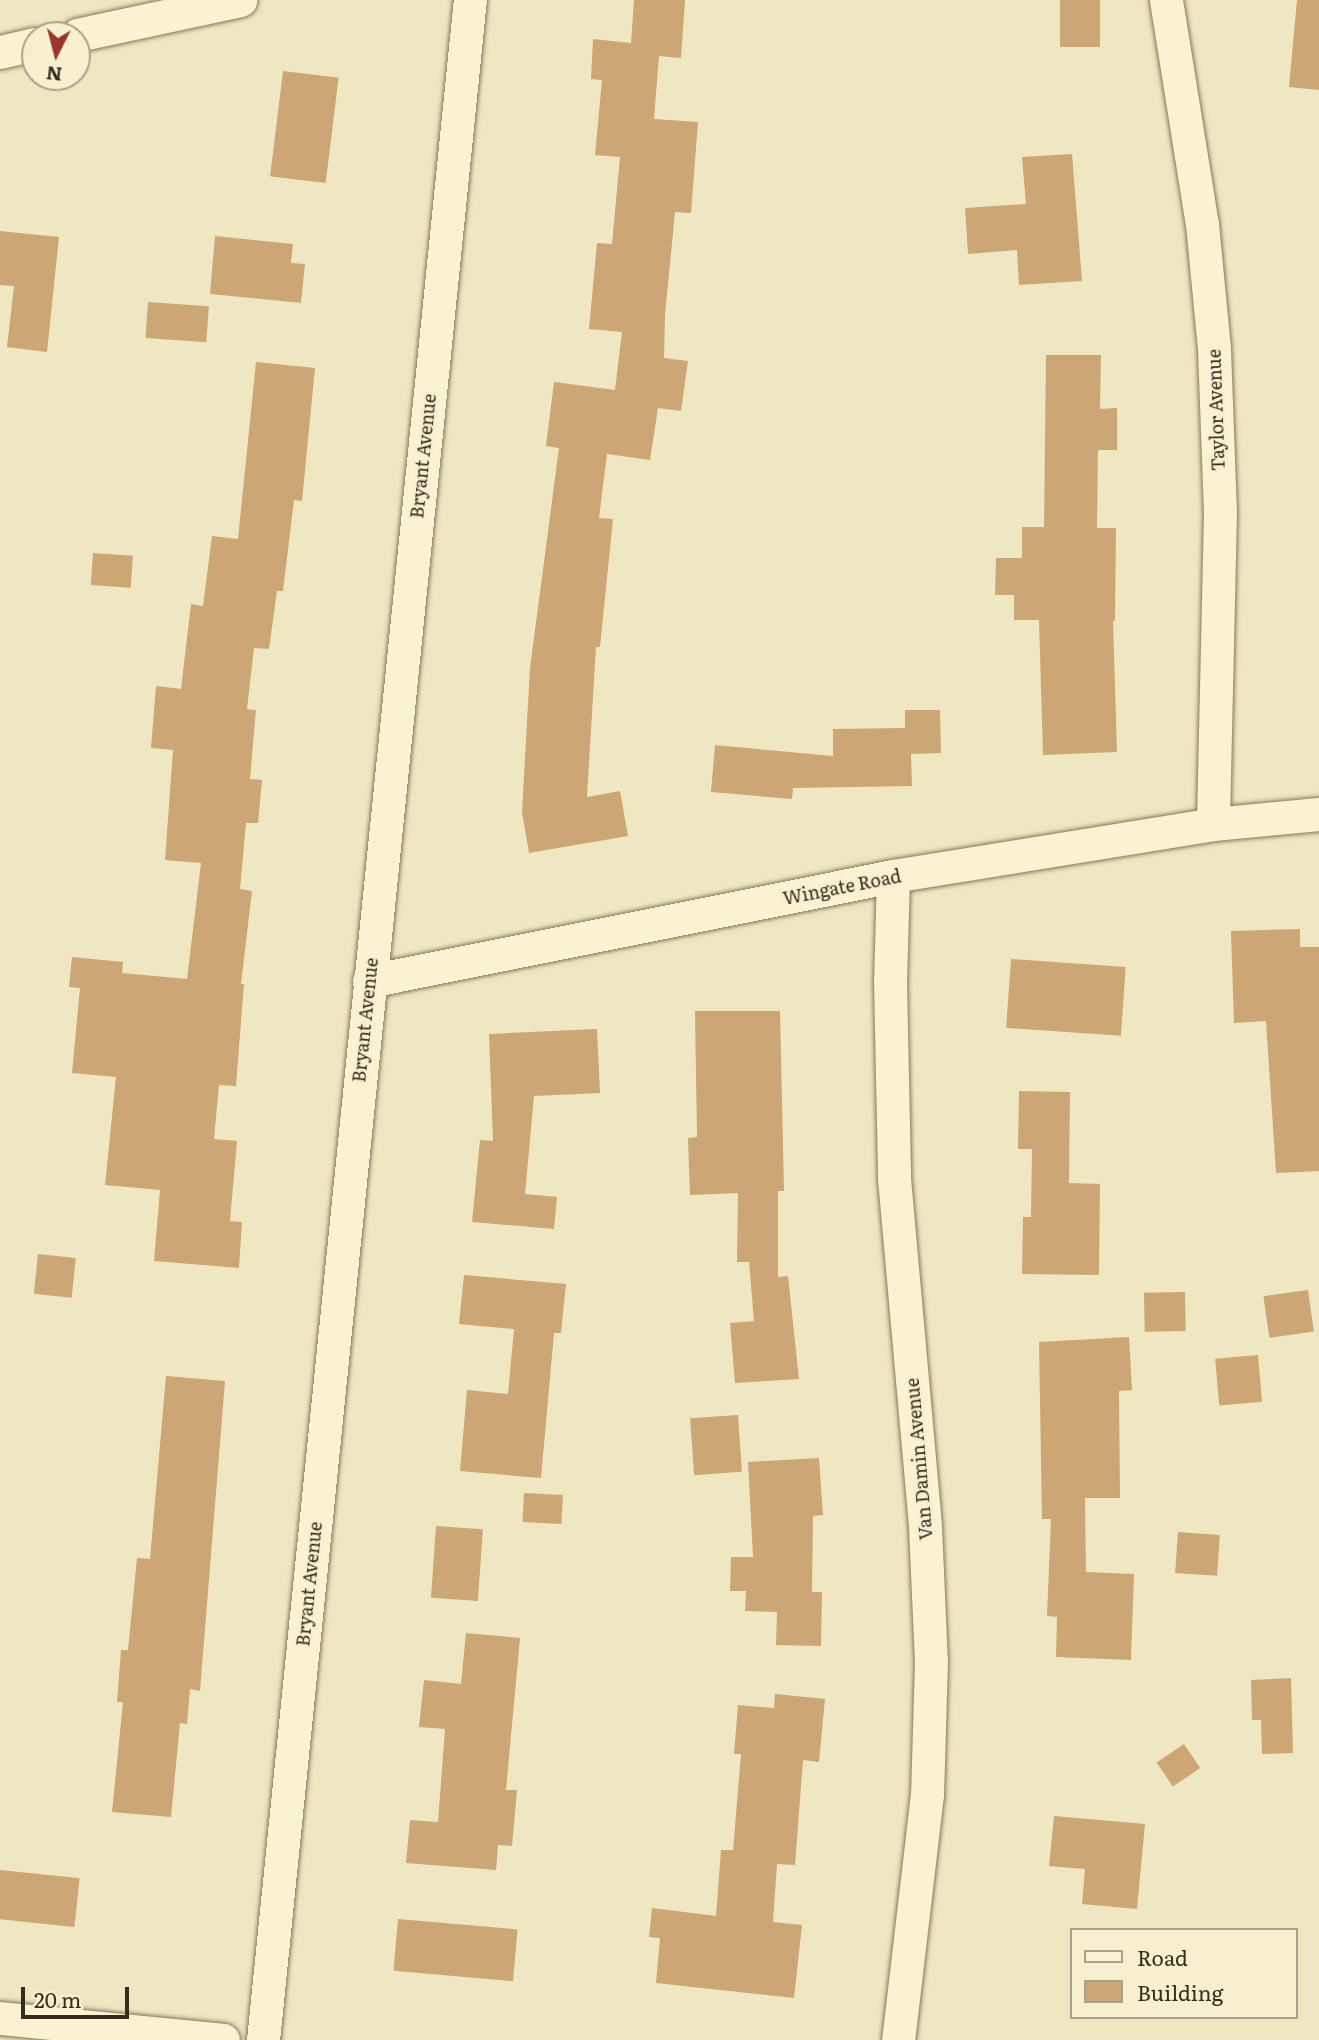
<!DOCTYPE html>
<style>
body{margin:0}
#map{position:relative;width:1319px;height:2040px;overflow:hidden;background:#eee7c1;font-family:Literata,serif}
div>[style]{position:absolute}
.building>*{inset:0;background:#cda676;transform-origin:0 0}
.roads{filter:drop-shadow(0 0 2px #887858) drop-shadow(0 0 2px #887858)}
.street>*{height:33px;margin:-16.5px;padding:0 16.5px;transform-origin:16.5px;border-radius:16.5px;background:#f9f3d4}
span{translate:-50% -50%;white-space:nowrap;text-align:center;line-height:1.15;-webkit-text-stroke:6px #f6f0d1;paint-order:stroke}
.street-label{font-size:18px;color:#372d1d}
.legend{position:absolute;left:1070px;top:1928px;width:228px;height:91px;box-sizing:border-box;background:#f6f0d1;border:2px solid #aaa289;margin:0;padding:9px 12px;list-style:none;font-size:21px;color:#372d1d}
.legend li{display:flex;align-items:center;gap:14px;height:35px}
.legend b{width:35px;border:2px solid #aaa289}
.north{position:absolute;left:21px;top:21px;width:70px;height:70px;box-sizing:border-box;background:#f6f0d1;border:2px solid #aaa289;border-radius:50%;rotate:186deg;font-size:19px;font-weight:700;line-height:28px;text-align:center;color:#372d1d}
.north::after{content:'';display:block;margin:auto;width:24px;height:32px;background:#983628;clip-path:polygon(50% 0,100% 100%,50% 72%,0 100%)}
.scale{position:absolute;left:21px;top:1987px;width:108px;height:32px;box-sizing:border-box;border:4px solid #372d1d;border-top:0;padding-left:9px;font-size:21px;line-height:24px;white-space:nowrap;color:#372d1d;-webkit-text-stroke:5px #f6f0d1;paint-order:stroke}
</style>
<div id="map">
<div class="building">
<i style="clip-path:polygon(634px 0,685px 0,681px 58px,659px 56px,654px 119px,698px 122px,691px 213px,675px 212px,665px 315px,664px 358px,688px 361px,681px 411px,658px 408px,650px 460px,607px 454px,599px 518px,613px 519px,600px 647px,596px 647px,587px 797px,620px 791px,628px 836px,529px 853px,522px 812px,530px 668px,559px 448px,546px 446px,554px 382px,615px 390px,622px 332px,589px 329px,597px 243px,612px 244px,620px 157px,595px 155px,602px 80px,591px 79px,593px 39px,631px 43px)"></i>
<i style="left:1060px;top:0;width:40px;height:47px"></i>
<i style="clip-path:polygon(1297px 0,1319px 0,1319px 90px,1289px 87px)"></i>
<i style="left:283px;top:71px;width:56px;height:106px;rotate:7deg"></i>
<i style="clip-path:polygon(1072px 154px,1082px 281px,1019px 285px,1017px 250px,968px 254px,965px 208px,1026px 204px,1022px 157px)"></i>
<i style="clip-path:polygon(0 231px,59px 237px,47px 352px,7px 347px,14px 286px,0 285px)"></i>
<i style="clip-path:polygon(215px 236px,293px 244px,291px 263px,305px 264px,301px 303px,210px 294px)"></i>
<i style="left:148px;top:302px;width:61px;height:36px;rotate:4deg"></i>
<i style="clip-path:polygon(1046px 355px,1101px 355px,1100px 409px,1117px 408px,1117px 450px,1098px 450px,1097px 528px,1116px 528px,1115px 621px,1113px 621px,1117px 752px,1043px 755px,1039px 620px,1014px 620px,1014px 595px,995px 595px,996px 558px,1022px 558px,1022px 527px,1044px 527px)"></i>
<i style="clip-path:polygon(256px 362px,315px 368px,302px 501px,294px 500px,283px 591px,277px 591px,269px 649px,254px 648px,247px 709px,256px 710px,250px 779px,262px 780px,258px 823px,246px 823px,240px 889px,252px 891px,241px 984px,244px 984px,236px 1086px,219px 1085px,214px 1139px,237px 1141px,230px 1221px,242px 1222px,239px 1268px,154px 1261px,160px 1190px,105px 1185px,116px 1077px,72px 1073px,80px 988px,69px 987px,72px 957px,123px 962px,122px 973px,187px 979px,201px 863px,165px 860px,173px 750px,151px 748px,156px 686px,181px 689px,191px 604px,203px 606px,212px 536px,238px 539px)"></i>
<i style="left:93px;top:553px;width:40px;height:32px;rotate:4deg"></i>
<i style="clip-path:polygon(905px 710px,940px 710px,941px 753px,911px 754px,912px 786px,793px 788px,792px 799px,711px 792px,715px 745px,833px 756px,833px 729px,905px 728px)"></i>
<i style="clip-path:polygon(1300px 929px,1300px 947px,1319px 947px,1319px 1171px,1276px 1173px,1266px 1021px,1234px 1023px,1231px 931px)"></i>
<i style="left:1011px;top:959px;width:115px;height:69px;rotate:4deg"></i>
<i style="clip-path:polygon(695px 1011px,780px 1011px,784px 1191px,778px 1191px,778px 1277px,788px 1276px,799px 1379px,735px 1383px,730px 1323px,754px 1321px,749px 1262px,737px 1262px,738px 1193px,690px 1195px,688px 1138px,697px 1137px)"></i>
<i style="clip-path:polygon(597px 1029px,600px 1093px,534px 1096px,525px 1194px,557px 1197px,554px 1229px,472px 1222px,480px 1140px,493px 1141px,489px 1034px)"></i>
<i style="clip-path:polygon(1019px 1091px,1070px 1092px,1069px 1183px,1100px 1184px,1099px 1275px,1022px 1274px,1023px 1217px,1031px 1217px,1032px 1149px,1018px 1149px)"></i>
<i style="left:38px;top:1254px;width:38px;height:40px;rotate:6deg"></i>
<i style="clip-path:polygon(464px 1275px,566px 1284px,561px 1333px,554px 1333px,541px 1478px,460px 1471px,467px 1390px,508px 1394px,514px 1329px,459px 1324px)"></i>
<i style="left:1308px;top:1290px;width:42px;height:45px;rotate:82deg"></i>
<i style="left:1185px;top:1292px;width:39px;height:41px;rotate:89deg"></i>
<i style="clip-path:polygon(1129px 1337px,1132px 1390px,1119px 1391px,1120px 1498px,1085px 1498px,1086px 1572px,1134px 1574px,1131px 1660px,1056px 1657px,1057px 1617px,1047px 1616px,1051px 1519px,1042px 1519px,1039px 1342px)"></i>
<i style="left:1258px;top:1355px;width:47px;height:43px;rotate:85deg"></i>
<i style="clip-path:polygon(166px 1376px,225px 1381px,200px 1691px,190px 1689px,187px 1724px,180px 1723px,171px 1817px,112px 1812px,123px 1702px,117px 1702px,121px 1650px,128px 1650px,137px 1558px,150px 1559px)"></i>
<i style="left:738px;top:1415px;width:57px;height:48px;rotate:86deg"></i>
<i style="clip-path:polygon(819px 1458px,823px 1515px,813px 1516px,812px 1592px,822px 1592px,821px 1646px,776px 1645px,777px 1612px,745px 1611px,746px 1591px,730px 1591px,731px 1557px,753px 1557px,748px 1462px)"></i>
<i style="left:524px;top:1493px;width:39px;height:29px;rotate:3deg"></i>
<i style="left:436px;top:1526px;width:47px;height:72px;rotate:4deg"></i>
<i style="left:1178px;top:1532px;width:42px;height:41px;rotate:4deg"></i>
<i style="clip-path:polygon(466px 1633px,520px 1638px,506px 1790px,517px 1790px,512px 1846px,498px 1845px,496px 1870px,406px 1863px,410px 1820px,438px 1822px,445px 1729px,419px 1727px,424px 1680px,461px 1684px)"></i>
<i style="clip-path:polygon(1291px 1678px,1293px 1753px,1262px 1754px,1261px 1720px,1252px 1720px,1251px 1680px)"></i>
<i style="clip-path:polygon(775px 1694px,825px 1699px,819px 1762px,803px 1760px,795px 1865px,777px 1864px,773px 1922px,802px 1925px,794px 1998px,656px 1983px,660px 1938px,649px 1937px,652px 1908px,716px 1916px,721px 1850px,733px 1850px,741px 1754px,734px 1754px,738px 1705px,774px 1708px)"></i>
<i style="left:1184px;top:1744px;width:29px;height:33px;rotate:56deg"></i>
<i style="clip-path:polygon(1054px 1816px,1145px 1824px,1137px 1909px,1082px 1904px,1085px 1869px,1049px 1866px)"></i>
<i style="left:0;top:1870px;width:80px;height:49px;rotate:6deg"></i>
<i style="left:398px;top:1919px;width:120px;height:52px;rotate:5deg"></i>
</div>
<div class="roads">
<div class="street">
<i style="left:1166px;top:0;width:227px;rotate:80.9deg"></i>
<i style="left:1202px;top:224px;width:126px;rotate:84.5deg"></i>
<i style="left:1214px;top:349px;width:163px;rotate:87.9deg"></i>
<i style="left:1220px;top:512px;width:312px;rotate:91.3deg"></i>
<i style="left:77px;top:35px;width:167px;rotate:-12.1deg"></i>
<i style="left:0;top:52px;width:36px;rotate:-13deg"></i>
<i style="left:893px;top:876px;width:105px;rotate:91.6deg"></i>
<i style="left:890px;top:981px;width:197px;rotate:88.8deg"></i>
<i style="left:894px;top:1178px;width:349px;rotate:84.9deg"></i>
<i style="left:925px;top:1526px;width:135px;rotate:87.5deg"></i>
<i style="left:931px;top:1661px;width:133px;rotate:91.7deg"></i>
<i style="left:927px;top:1794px;width:248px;rotate:96.7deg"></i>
<i style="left:369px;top:981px;width:534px;rotate:-11.33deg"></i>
<i style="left:893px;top:876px;width:324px;rotate:-9.2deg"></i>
<i style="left:1213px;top:824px;width:106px;rotate:-5.4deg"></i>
<i style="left:0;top:2018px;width:224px;rotate:5.6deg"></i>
<i style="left:263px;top:2040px;width:2050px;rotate:-84.21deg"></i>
</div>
</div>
<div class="street-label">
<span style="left:1216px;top:410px;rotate:-92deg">Taylor Avenue</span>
<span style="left:423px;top:456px;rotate:-84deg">Bryant Avenue</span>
<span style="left:842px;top:887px;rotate:-11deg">Wingate Road</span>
<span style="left:365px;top:1020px;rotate:-84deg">Bryant Avenue</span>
<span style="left:919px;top:1459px;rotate:-95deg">Van Damin Avenue</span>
<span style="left:309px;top:1584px;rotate:-84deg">Bryant Avenue</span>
</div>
<ul class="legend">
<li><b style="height:9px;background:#f9f3d4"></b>Road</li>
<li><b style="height:19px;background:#cda676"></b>Building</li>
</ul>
<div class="north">N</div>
<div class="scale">20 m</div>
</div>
